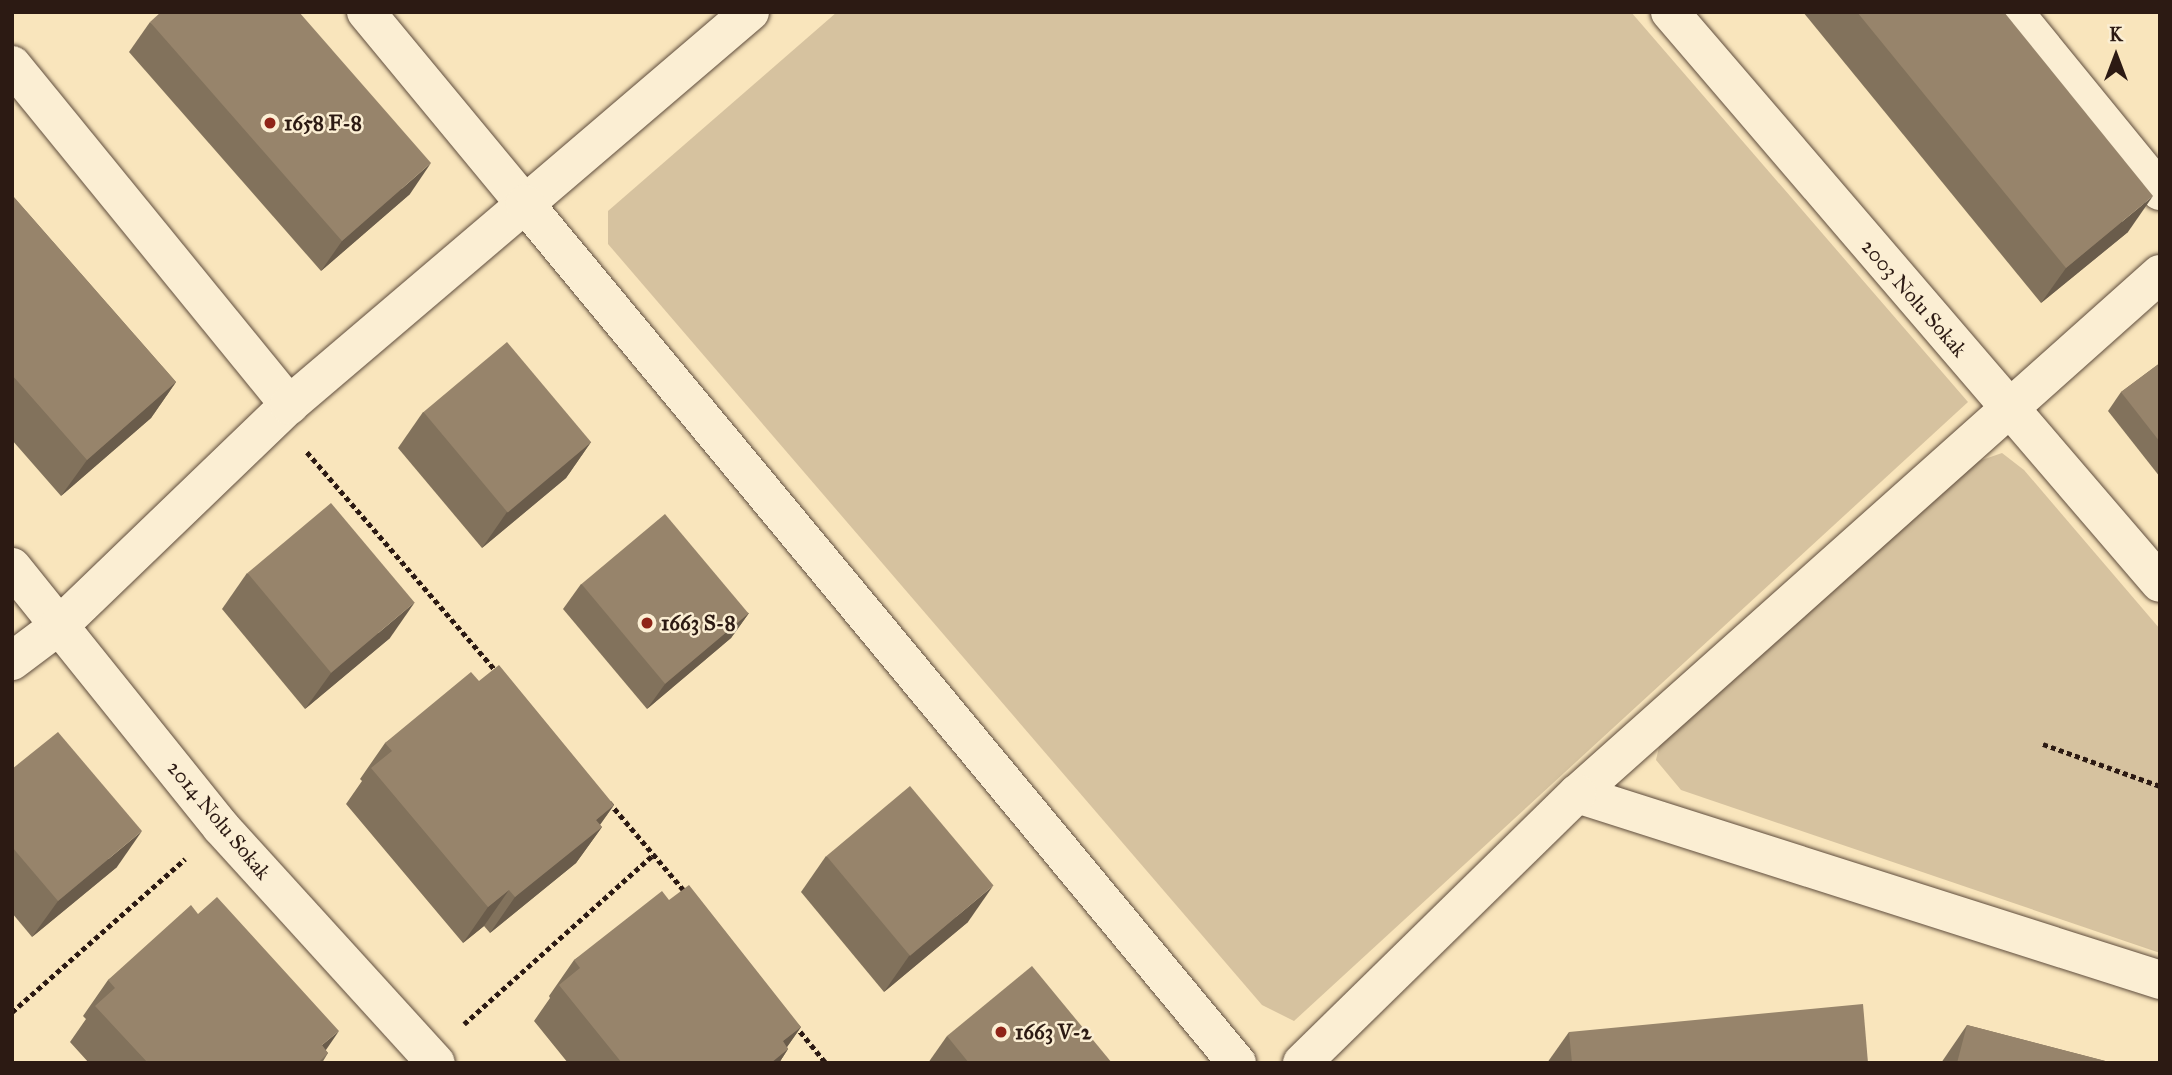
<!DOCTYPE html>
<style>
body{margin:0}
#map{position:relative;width:2172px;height:1075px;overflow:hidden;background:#f9e5bc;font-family:"IM FELL Great Primer",serif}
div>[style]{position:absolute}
.green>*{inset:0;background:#d6c29f}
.path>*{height:4.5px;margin-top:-2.25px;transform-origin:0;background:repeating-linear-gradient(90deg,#2c1a13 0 5px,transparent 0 8.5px)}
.roads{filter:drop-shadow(0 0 2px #5f4d3d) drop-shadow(0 0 2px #5f4d3d)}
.minor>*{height:38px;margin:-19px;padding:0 19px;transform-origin:19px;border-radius:19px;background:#fbeed3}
.wall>*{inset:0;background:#82725c}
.shaded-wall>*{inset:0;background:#6a5c4b}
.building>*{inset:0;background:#97846b;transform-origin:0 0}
.dots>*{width:19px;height:19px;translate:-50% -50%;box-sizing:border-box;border:4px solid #fbeed3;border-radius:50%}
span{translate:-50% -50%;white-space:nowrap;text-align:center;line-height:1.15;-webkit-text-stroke:5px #fbeed3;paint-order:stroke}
.poi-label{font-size:21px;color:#2c1a13;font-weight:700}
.left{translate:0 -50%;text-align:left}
.street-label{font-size:21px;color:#2c1a13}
.frame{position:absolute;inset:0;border:14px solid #2c1a13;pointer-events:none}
.north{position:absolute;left:2081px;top:21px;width:70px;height:70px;-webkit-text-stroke:5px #fbeed3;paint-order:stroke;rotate:0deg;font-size:19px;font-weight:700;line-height:28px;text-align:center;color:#2c1a13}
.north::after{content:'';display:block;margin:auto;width:24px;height:32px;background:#2c1a13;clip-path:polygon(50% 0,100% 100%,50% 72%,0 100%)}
</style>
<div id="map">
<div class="green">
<i style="clip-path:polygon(837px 12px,1631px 12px,1968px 402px,1294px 1021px,1262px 1005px,608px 244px,608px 211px)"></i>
<i style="clip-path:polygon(2002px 453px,2024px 470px,2160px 629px,2160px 953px,1681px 790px,1656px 760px,1663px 730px,1979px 461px)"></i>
</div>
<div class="path">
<i style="left:307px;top:452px;width:292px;rotate:49.2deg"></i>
<i style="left:2043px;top:744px;width:124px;rotate:19.7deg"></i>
<i style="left:609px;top:802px;width:121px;rotate:49.7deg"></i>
<i style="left:12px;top:1012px;width:231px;rotate:-41.5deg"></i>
<i style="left:464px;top:1024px;width:255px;rotate:-41.8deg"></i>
<i style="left:795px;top:1025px;width:49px;rotate:50.8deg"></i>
</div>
<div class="roads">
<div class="minor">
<i style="left:366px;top:12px;width:249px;rotate:50.4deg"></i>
<i style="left:525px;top:204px;width:296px;rotate:-40.5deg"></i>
<i style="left:1670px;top:12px;width:752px;rotate:49.37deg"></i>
<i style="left:2014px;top:12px;width:231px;rotate:50.8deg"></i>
<i style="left:12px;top:65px;width:439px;rotate:50.8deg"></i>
<i style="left:2160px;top:274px;width:781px;rotate:138.27deg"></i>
<i style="left:1577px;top:794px;width:612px;rotate:17.69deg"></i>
<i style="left:12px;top:567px;width:334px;rotate:51.2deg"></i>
<i style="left:221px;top:827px;width:319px;rotate:47.7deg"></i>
<i style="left:12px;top:661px;width:60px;rotate:-36.9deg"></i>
<i style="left:60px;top:625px;width:318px;rotate:-43.9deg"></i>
<i style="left:289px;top:405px;width:310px;rotate:-40.4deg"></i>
<i style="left:525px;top:204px;width:1116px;rotate:50.35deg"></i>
<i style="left:1302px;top:1063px;width:385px;rotate:-44.4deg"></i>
</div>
</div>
<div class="wall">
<i style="clip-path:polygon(1803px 12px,2004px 12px,2128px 232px,2041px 303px)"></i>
<i style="clip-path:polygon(150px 22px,410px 194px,321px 271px,129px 52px)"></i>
<i style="clip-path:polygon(12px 195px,176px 382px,151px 418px,61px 496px,12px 440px)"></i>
<i style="clip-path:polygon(2160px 363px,2160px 477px,2108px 411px,2121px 392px)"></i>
<i style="clip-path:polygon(423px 412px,591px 442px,566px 478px,482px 548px,398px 448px)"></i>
<i style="clip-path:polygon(247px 573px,390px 638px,305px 709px,222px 609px)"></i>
<i style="clip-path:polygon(581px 584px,749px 613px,731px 638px,647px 709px,563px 609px)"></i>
<i style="clip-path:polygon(479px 681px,614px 805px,600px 825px,602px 827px,576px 863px,490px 933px,484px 926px,463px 943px,346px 804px,362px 781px,360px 779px,385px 743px)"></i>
<i style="clip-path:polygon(12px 769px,117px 867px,32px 937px,12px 913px)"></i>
<i style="clip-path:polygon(826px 856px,968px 922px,884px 992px,801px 892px)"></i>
<i style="clip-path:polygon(669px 900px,801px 1027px,787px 1047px,788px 1049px,779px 1063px,568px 1063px,534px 1021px,550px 998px,549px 996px,574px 960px)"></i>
<i style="clip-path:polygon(198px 914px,328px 1053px,322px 1063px,89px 1063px,70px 1042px,86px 1019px,83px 1016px,108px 980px)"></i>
<i style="clip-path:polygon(1967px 1025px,2113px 1063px,1941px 1063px)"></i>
<i style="clip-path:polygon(1569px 1032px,1868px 1063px,1547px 1063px)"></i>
<i style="clip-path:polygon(947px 1036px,1112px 1063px,928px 1063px)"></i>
</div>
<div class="shaded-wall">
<i style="clip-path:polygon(431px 163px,410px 194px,321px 271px,342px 241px)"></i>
<i style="clip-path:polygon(2153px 196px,2128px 232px,2041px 303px,2066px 268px)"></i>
<i style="clip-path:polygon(176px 382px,151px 418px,61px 496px,87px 460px)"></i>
<i style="clip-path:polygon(591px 442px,566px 478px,482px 548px,507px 512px)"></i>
<i style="clip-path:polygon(415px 602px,390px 638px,305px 709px,331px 673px)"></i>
<i style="clip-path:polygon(749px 613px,731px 638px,647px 709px,665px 684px)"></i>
<i style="clip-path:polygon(614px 805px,593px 834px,602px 827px,576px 863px,490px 933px,515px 897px,596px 820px)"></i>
<i style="clip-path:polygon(142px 831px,117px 867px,32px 937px,58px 901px)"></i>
<i style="clip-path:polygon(993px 886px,968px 922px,884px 992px,909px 956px)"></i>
<i style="clip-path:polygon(509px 890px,484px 926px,463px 943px,488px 907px)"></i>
<i style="clip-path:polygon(801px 1027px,782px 1054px,788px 1049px,779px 1063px,767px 1063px,783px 1041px)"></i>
<i style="clip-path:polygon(339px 1031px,317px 1063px,322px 1045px)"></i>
</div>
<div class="building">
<i style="clip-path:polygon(161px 12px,299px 12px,431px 163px,342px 241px,150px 22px)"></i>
<i style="clip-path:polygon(1857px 12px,2004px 12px,2153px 196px,2066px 268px)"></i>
<i style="clip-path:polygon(12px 195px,176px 382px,87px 460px,12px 375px)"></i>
<i style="left:507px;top:342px;width:131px;height:109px;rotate:50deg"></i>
<i style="clip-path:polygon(2160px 363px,2160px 442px,2121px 392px)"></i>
<i style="left:331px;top:503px;width:130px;height:109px;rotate:50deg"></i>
<i style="left:665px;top:514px;width:130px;height:109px;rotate:50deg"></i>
<i style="clip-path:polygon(499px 665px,614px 805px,596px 820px,602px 827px,515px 897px,509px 890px,488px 907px,371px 768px,392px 751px,385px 743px,471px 672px,479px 681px)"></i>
<i style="clip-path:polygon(58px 732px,142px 831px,58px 901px,12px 847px,12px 769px)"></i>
<i style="left:910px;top:786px;width:130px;height:109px;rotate:50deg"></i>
<i style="clip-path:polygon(689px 885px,801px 1027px,783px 1041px,788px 1049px,771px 1063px,622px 1063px,559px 985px,580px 968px,574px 960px,662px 891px,669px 900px)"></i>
<i style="clip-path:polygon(217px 897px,339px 1031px,322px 1045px,328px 1053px,318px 1063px,148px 1063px,95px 1006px,115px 988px,108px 980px,191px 905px,198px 914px)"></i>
<i style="clip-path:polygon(1032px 966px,1112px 1063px,969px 1063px,947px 1036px)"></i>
<i style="clip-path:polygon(1863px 1004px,1868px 1063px,1572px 1063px,1569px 1032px)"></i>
<i style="clip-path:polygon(1967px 1025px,2113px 1063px,1957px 1063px)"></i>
</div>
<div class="dots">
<i style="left:270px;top:123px;background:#8f2418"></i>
<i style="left:647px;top:623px;background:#8f2418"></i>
<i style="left:1001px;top:1032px;background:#8f2418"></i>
</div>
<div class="poi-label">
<span class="left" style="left:284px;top:123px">1658 F-8</span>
<span class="left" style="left:661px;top:623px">1663 S-8</span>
<span class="left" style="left:1015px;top:1032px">1663 V-2</span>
</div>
<div class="street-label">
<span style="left:1914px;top:298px;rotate:49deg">2003 Nolu Sokak</span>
<span style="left:219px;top:820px;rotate:50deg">2014 Nolu Sokak</span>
</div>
<div class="frame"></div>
<div class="north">K</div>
</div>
